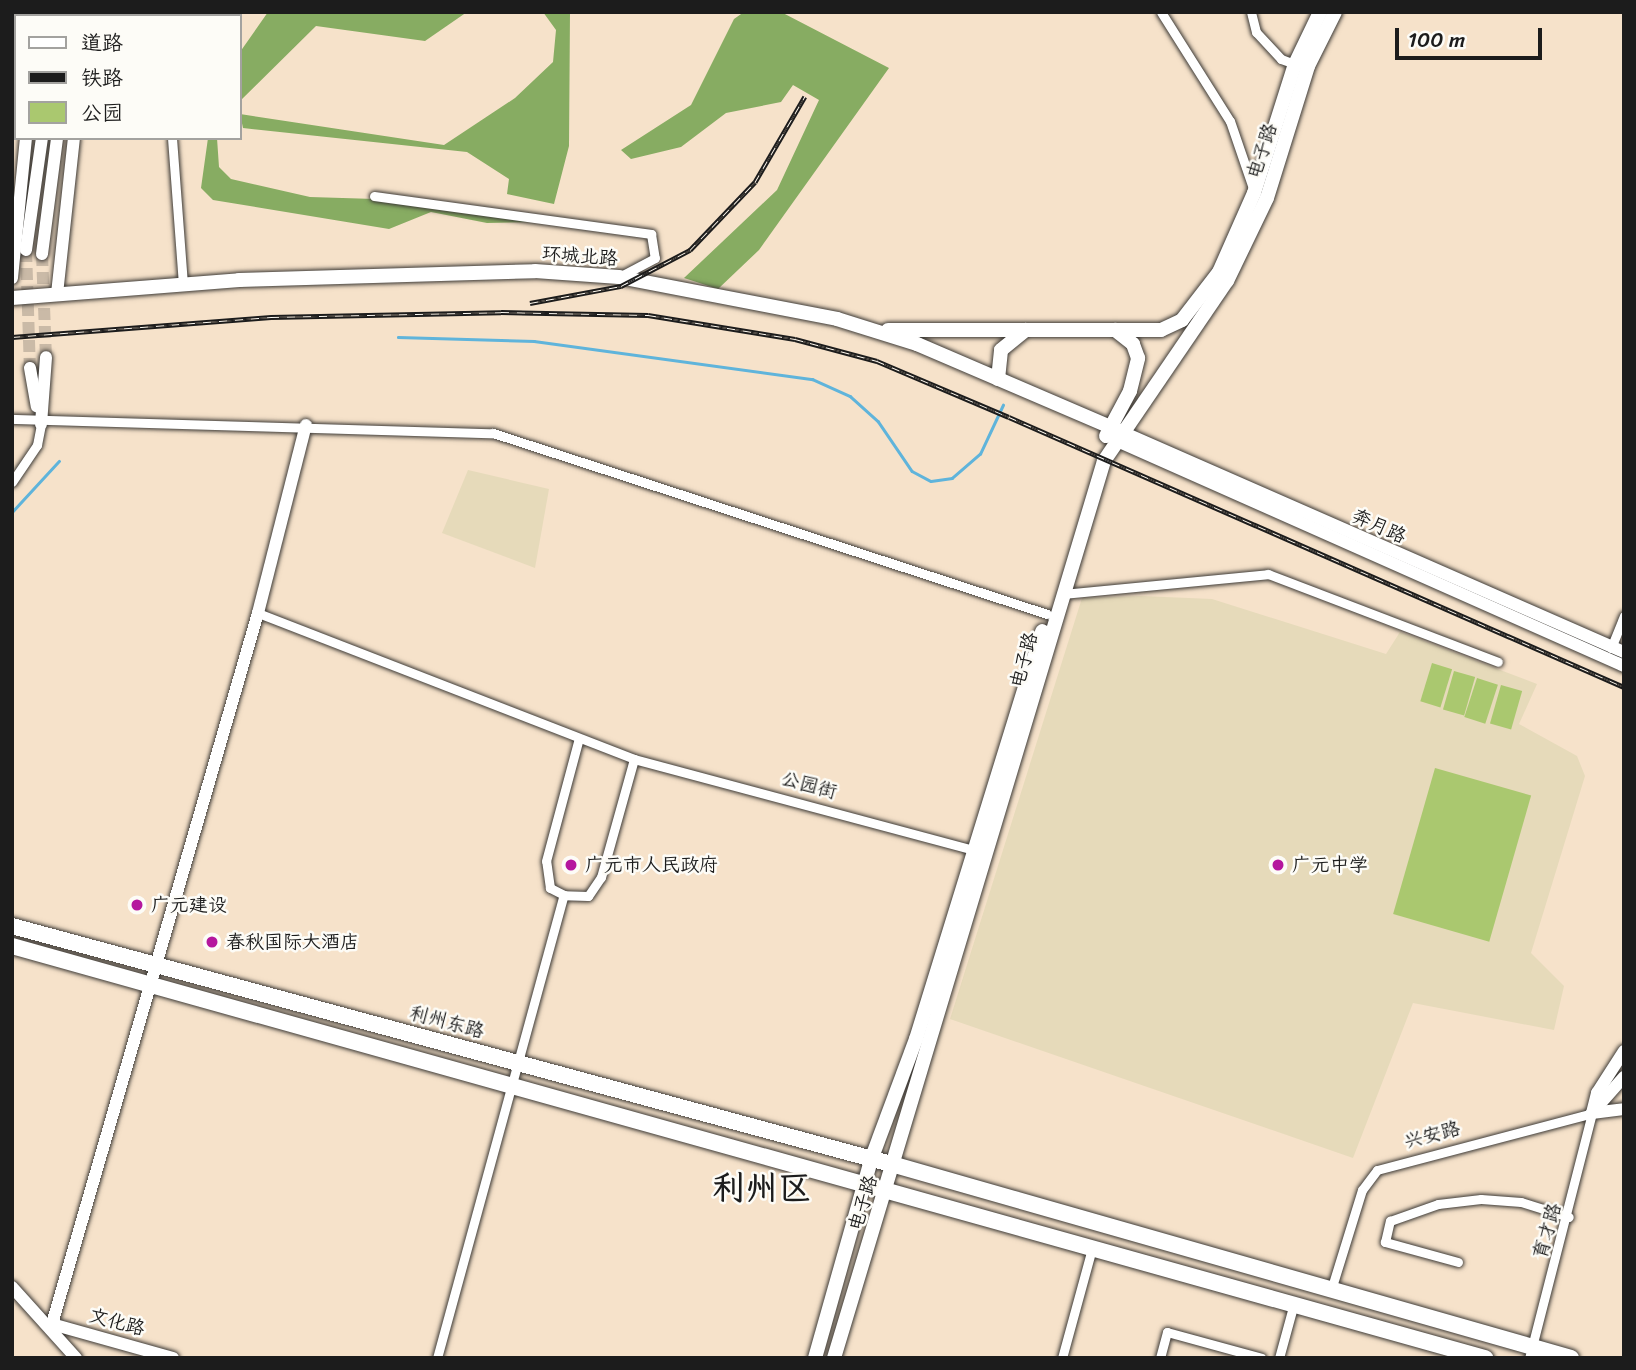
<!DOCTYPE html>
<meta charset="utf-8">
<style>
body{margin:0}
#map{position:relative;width:1636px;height:1370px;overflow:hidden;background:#f6e2ca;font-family:Sriracha,"LXGW WenKai TC",sans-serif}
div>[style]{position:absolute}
.built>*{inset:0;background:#e6daba}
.green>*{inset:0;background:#aac86f;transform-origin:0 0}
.forest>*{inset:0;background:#87ac62}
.stream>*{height:2.5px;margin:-1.25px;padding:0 1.25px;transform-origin:1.25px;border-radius:1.25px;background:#5fb4db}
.secondary-tunnel>*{height:12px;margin-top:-6px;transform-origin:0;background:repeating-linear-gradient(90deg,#cabaa7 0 12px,transparent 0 18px)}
.roads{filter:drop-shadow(0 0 2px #3d3a36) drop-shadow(0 0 2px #3d3a36)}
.street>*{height:9px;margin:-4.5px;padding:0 4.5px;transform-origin:4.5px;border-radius:4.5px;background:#fff}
.secondary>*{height:12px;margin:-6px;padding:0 6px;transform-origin:6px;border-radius:6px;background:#fff}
.primary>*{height:14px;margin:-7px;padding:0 7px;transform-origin:7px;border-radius:7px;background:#fff}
.highway>*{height:16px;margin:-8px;padding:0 8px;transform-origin:8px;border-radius:8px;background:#fff}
.rail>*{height:5px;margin-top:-2.5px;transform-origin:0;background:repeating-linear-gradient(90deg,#fdfcf7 0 8px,#1c1c1c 0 16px);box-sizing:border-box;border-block:2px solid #1c1c1c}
.dots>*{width:19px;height:19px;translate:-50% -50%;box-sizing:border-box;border:4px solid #fdfcf7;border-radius:50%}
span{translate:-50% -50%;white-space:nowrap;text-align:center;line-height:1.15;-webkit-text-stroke:5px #fdfcf7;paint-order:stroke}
.street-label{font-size:19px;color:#1c1c1c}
.poi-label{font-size:19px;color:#1c1c1c}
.left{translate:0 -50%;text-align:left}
.town-label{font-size:33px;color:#1c1c1c;font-weight:700}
.frame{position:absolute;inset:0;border:14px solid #1c1c1c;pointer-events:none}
.legend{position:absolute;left:14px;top:14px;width:228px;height:126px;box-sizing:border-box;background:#fdfcf7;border:2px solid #a3a29f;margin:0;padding:9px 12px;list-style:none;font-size:21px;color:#1c1c1c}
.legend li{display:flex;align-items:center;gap:14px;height:35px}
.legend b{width:35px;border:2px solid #a3a29f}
.scale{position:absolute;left:1395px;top:28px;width:147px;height:32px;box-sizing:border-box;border:4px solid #1c1c1c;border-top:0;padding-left:9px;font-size:21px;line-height:24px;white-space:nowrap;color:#1c1c1c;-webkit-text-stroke:5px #fdfcf7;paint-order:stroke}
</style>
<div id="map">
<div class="built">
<i style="clip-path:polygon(468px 470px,549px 489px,535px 568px,442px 533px)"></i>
<i style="clip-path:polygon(1142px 596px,1212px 599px,1386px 654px,1400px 632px,1537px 684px,1519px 724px,1577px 756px,1585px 776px,1531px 953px,1564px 986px,1554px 1030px,1413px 1003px,1353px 1158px,950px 1019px,1082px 598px)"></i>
</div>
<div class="green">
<i style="left:1432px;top:663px;width:21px;height:40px;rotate:17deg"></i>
<i style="left:1454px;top:671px;width:22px;height:40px;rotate:16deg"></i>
<i style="left:1477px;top:678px;width:22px;height:41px;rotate:18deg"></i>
<i style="left:1501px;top:685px;width:22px;height:40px;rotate:16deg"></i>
<i style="left:1435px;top:768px;width:100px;height:152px;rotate:16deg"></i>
</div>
<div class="forest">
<i style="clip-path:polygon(268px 12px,467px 12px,425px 41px,316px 26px,240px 101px,240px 52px)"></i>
<i style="clip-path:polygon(543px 12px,570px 12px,569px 146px,554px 204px,507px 194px,509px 179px,467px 152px,243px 128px,240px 114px,444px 145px,515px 98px,553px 62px,556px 30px)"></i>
<i style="clip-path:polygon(744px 12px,781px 12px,889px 68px,759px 250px,718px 289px,684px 278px,777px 190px,819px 100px,793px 85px,781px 102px,726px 113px,681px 147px,631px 159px,621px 150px,691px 105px,734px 19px)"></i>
<i style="clip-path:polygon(208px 138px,217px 138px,219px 167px,231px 179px,310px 197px,375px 199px,534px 222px,487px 223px,431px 212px,389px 229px,213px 200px,201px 188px)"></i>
</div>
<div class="stream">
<i style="left:398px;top:337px;width:136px;rotate:1.7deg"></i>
<i style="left:534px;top:341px;width:281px;rotate:7.8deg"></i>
<i style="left:812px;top:379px;width:42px;rotate:24.1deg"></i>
<i style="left:850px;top:396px;width:38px;rotate:42deg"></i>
<i style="left:878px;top:421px;width:60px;rotate:55.8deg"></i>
<i style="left:912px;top:471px;width:21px;rotate:28deg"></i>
<i style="left:931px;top:481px;width:21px;rotate:-8deg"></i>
<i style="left:952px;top:478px;width:37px;rotate:-41deg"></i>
<i style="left:980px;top:454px;width:54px;rotate:-64.9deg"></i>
<i style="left:12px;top:512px;width:69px;rotate:-47.3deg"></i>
</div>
<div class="secondary-tunnel">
<i style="left:26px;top:250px;width:118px;rotate:88.1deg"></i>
<i style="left:42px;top:254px;width:103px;rotate:87.8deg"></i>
</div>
<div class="roads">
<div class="street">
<i style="left:1161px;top:12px;width:129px;rotate:57.7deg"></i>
<i style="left:1230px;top:121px;width:74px;rotate:71.1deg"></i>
<i style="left:1251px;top:12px;width:21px;rotate:76deg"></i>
<i style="left:1256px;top:32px;width:37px;rotate:47deg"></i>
<i style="left:1281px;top:59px;width:15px;rotate:20deg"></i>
<i style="left:12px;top:56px;width:4px;rotate:-27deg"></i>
<i style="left:172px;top:138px;width:146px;rotate:85.7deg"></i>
<i style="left:374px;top:196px;width:280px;rotate:7.8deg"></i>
<i style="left:651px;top:234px;width:24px;rotate:81deg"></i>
<i style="left:655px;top:258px;width:38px;rotate:152deg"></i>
<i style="left:12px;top:419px;width:481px;rotate:1.7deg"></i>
<i style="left:493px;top:433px;width:583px;rotate:18.09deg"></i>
<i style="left:12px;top:482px;width:45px;rotate:-56deg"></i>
<i style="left:37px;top:445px;width:21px;rotate:-79deg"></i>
<i style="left:1062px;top:594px;width:207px;rotate:-5.5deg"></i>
<i style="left:1268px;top:574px;width:246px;rotate:20.9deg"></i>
<i style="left:258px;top:613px;width:403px;rotate:21.2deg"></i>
<i style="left:634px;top:759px;width:123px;rotate:105.6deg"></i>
<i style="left:601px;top:877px;width:23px;rotate:124deg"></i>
<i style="left:588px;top:896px;width:24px;rotate:-178deg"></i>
<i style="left:564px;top:895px;width:16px;rotate:-153deg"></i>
<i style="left:550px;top:888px;width:27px;rotate:-98deg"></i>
<i style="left:546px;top:861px;width:127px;rotate:-75deg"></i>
<i style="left:1611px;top:648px;width:35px;rotate:-68deg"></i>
<i style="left:634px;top:759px;width:352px;rotate:15deg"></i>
<i style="left:1458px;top:1262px;width:76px;rotate:-164.7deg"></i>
<i style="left:1385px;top:1242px;width:22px;rotate:-77deg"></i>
<i style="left:1390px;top:1221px;width:51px;rotate:-19.5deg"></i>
<i style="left:1438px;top:1204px;width:43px;rotate:-6.6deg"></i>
<i style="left:1481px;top:1199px;width:40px;rotate:4.3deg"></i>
<i style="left:1521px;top:1202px;width:50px;rotate:17.4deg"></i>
<i style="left:1331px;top:1290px;width:105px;rotate:-72.8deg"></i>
<i style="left:1362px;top:1190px;width:25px;rotate:-53deg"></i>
<i style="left:1377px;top:1170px;width:222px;rotate:-14.8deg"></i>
<i style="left:1592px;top:1113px;width:253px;rotate:104.4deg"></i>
<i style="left:437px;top:1358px;width:480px;rotate:-74.7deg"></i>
<i style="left:1062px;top:1358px;width:117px;rotate:-74.7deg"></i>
<i style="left:1160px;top:1358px;width:27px;rotate:-75deg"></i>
<i style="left:1167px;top:1332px;width:98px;rotate:15.3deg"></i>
<i style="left:1279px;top:1358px;width:57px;rotate:-74.7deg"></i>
</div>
<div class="secondary">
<i style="left:112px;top:12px;width:4px;rotate:76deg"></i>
<i style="left:150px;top:16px;width:4px;rotate:-63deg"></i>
<i style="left:16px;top:23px;width:12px;rotate:90deg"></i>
<i style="left:26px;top:250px;width:113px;rotate:-81.9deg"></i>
<i style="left:42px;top:254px;width:117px;rotate:-82.6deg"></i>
<i style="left:12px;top:278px;width:141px;rotate:-84.3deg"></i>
<i style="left:57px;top:294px;width:157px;rotate:-83.8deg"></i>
<i style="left:30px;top:368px;width:39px;rotate:80deg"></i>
<i style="left:41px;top:424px;width:67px;rotate:-85.7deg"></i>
<i style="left:1120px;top:431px;width:550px;rotate:23.68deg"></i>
<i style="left:1115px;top:440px;width:557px;rotate:23.94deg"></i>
<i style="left:1592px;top:1113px;width:21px;rotate:-76deg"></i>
<i style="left:1597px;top:1093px;width:50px;rotate:-57.3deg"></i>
<i style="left:1592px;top:1113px;width:48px;rotate:-48.4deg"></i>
<i style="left:1592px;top:1113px;width:32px;rotate:-7deg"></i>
<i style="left:12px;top:1287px;width:96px;rotate:48deg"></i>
<i style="left:173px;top:1358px;width:126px;rotate:-164.3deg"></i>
<i style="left:52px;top:1324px;width:740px;rotate:-73.84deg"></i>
<i style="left:258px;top:613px;width:194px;rotate:-75.7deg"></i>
</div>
<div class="primary">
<i style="left:12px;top:298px;width:228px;rotate:-4.5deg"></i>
<i style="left:239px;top:280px;width:296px;rotate:-1.7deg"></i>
<i style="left:535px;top:271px;width:84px;rotate:4.1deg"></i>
<i style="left:619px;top:277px;width:222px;rotate:10.9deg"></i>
<i style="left:837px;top:319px;width:84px;rotate:17.4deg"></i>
<i style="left:917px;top:344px;width:221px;rotate:23.2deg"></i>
<i style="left:888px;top:330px;width:273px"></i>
<i style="left:1161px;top:330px;width:23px;rotate:-25deg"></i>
<i style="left:1182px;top:320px;width:61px;rotate:-52.4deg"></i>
<i style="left:1219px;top:272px;width:86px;rotate:-66.1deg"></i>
<i style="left:1254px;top:193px;width:135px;rotate:-72.4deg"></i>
<i style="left:1295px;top:64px;width:58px;rotate:-64.3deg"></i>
<i style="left:998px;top:379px;width:29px;rotate:-84deg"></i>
<i style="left:1001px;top:350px;width:32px;rotate:-39deg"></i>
<i style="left:1106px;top:436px;width:51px;rotate:-61.9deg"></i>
<i style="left:1130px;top:391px;width:34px;rotate:-76deg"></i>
<i style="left:1138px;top:358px;width:15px;rotate:-110deg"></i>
<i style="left:1133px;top:344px;width:23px;rotate:-142deg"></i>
<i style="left:815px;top:1358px;width:206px;rotate:-74.2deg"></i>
<i style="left:871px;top:1160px;width:129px;rotate:-69.6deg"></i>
<i style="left:916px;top:1039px;width:427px;rotate:-72.8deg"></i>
<i style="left:834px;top:1358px;width:937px;rotate:-73.25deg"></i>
<i style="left:1104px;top:461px;width:218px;rotate:-55.7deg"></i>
<i style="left:1227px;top:281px;width:92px;rotate:-64.3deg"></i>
<i style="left:1267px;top:198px;width:138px;rotate:-72.7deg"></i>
<i style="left:1308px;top:66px;width:60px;rotate:-63.4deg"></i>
</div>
<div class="highway">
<i style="left:12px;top:926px;width:915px;rotate:15.15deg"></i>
<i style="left:895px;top:1165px;width:703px;rotate:15.93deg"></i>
<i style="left:12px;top:946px;width:1530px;rotate:15.63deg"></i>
</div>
</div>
<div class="rail">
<i style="left:530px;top:303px;width:93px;rotate:-10.6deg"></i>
<i style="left:621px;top:286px;width:78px;rotate:-27.6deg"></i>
<i style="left:690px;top:250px;width:94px;rotate:-46.3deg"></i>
<i style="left:755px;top:182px;width:99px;rotate:-59.8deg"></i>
<i style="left:12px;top:337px;width:260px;rotate:-4.4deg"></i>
<i style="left:271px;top:317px;width:230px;rotate:-1.2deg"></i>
<i style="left:501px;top:312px;width:147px;rotate:1.2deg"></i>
<i style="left:648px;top:315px;width:149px;rotate:9.3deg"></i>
<i style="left:795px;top:339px;width:85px;rotate:15deg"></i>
<i style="left:877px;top:361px;width:143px;rotate:23deg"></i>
<i style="left:1009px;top:417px;width:672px;rotate:23.7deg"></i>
</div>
<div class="dots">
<i style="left:571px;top:865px;background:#b5179e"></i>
<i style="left:1278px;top:865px;background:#b5179e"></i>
<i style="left:137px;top:905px;background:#b5179e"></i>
<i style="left:212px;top:942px;background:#b5179e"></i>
</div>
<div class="street-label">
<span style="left:1262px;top:151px;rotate:-72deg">电子路</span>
<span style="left:580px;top:256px;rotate:4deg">环城北路</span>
<span style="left:1379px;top:526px;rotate:24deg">奔月路</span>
<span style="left:1024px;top:660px;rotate:-75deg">电子路</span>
<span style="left:809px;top:785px;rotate:15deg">公园街</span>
<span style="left:447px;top:1022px;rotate:15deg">利州东路</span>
<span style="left:1432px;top:1135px;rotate:-15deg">兴安路</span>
<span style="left:863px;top:1203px;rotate:-73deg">电子路</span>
<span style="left:1547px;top:1231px;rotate:-74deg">育才路</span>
<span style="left:117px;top:1322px;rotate:15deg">文化路</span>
</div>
<div class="poi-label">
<span class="left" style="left:585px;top:865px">广元市人民政府</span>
<span class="left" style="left:1292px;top:865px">广元中学</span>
<span class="left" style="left:151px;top:905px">广元建设</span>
<span class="left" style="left:226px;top:942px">春秋国际大酒店</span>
</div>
<div class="town-label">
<span style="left:762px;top:1189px">利州区</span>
</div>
<div class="frame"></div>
<ul class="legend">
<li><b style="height:9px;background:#fff"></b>道路</li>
<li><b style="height:9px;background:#1c1c1c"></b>铁路</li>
<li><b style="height:19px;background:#aac86f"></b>公园</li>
</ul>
<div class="scale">100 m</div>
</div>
